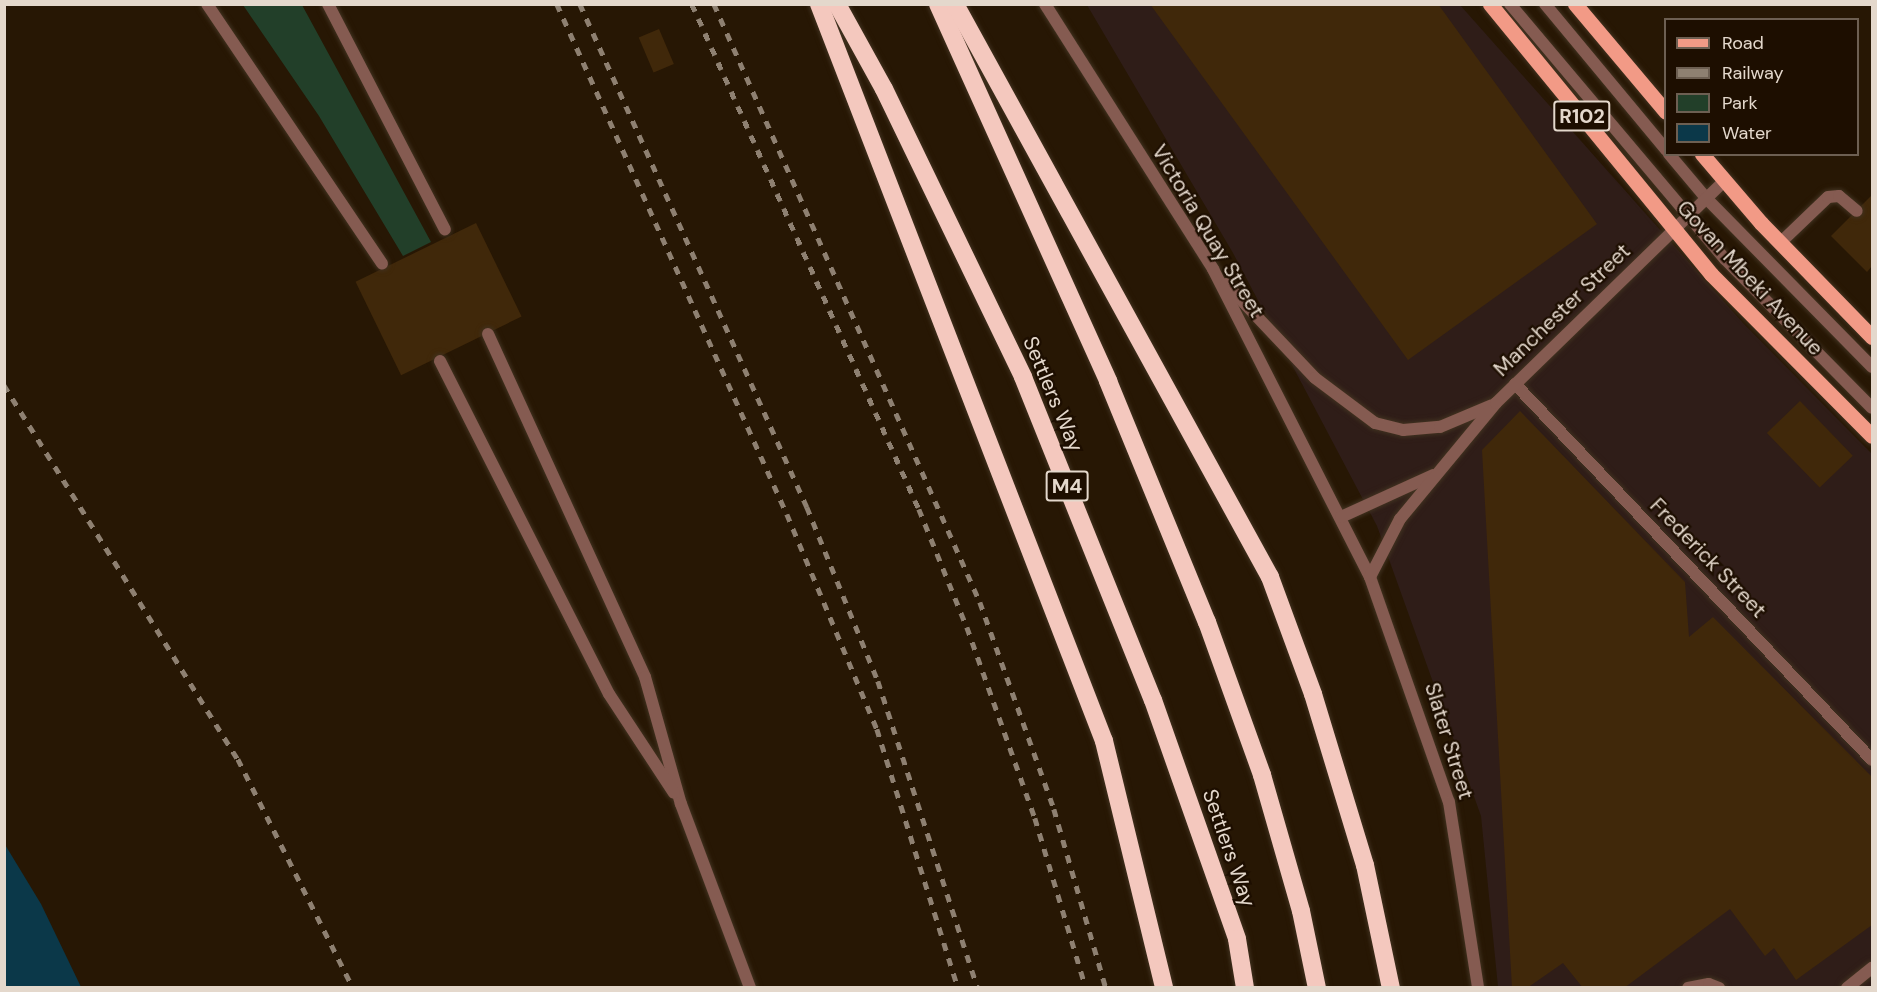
<!DOCTYPE html>
<style>
body{margin:0}
#map{position:relative;width:1877px;height:992px;overflow:hidden;background:#271704;font-family:"DM Sans",sans-serif}
div>[style]{position:absolute}
.industrial>*{inset:0;background:#2f1d18}
.green>*{inset:0;background:#223f29}
.water>*{inset:0;background:#0b3849}
.building>*{inset:0;background:#40280a;transform-origin:0 0}
.roads{filter:drop-shadow(0 0 2px #413220) drop-shadow(0 0 2px #413220)}
.service>*{height:12px;margin:-6px;padding:0 6px;transform-origin:6px;border-radius:6px;background:#855b51}
.minor>*{height:12px;margin:-6px;padding:0 6px;transform-origin:6px;border-radius:6px;background:#855b51}
.tertiary>*{height:12px;margin:-6px;padding:0 6px;transform-origin:6px;border-radius:6px;background:#855b51}
.primary>*{height:15px;margin:-7.5px;padding:0 7.5px;transform-origin:7.5px;border-radius:7.5px;background:#f29a86}
.motorway>*{height:18px;margin:-9px;padding:0 9px;transform-origin:9px;border-radius:9px;background:#f4c8be}
.rail>*{height:4.5px;margin-top:-2.25px;transform-origin:0;background:repeating-linear-gradient(90deg,#8e8071 0 8px,transparent 0 16px)}
span{translate:-50% -50%;white-space:nowrap;text-align:center;line-height:1.15;-webkit-text-stroke:4.5px #1d0e00;paint-order:stroke}
.shield-label span{padding:2px 4px;background:#1d0e00;border:2px solid;border-radius:4px;-webkit-text-stroke-width:0}
.shield-label{font-size:20px;color:#e4d8cc;font-weight:700}
.street-label{font-size:21px;color:#e4d8cc}
.frame{position:absolute;inset:0;border:6px solid #e4d8cc;pointer-events:none}
.legend{position:absolute;left:1664px;top:18px;width:195px;height:138px;box-sizing:border-box;background:#1d0e00;border:2px solid #6d5f52;margin:0;padding:8px 10px;list-style:none;font-size:18px;color:#e4d8cc}
.legend li{display:flex;align-items:center;gap:12px;height:30px}
.legend b{width:30px;border:2px solid #6d5f52}
</style>
<div id="map">
<div class="industrial">
<i style="clip-path:polygon(1087px 5px,1460px 5px,1743px 323px,1872px 454px,1872px 987px,1498px 987px,1481px 816px,1377px 526px,1233px 253px)"></i>
</div>
<div class="green">
<i style="clip-path:polygon(243px 5px,302px 5px,431px 242px,403px 256px,319px 116px)"></i>
</div>
<div class="water">
<i style="clip-path:polygon(4px 843px,41px 904px,81px 987px,5px 987px)"></i>
</div>
<div class="building">
<i style="clip-path:polygon(1150px 4px,1438px 4px,1597px 224px,1408px 360px)"></i>
<i style="left:659px;top:29px;width:38px;height:22px;rotate:67deg"></i>
<i style="clip-path:polygon(1872px 195px,1872px 266px,1867px 272px,1831px 236px)"></i>
<i style="left:476px;top:223px;width:104px;height:134px;rotate:64deg"></i>
<i style="left:1800px;top:401px;width:76px;height:46px;rotate:46deg"></i>
<i style="clip-path:polygon(1520px 411px,1685px 582px,1689px 637px,1713px 617px,1872px 777px,1872px 925px,1796px 980px,1774px 948px,1765px 956px,1730px 909px,1624px 988px,1583px 988px,1563px 963px,1527px 988px,1512px 988px,1482px 450px)"></i>
</div>
<div class="roads">
<div class="service">
<i style="left:207px;top:4px;width:313px;rotate:56deg"></i>
<i style="left:328px;top:4px;width:254px;rotate:62.6deg"></i>
<i style="left:1510px;top:4px;width:334px;rotate:49.9deg"></i>
<i style="left:1725px;top:259px;width:209px;rotate:45.4deg"></i>
<i style="left:1545px;top:4px;width:190px;rotate:50.3deg"></i>
<i style="left:1669px;top:154px;width:57px;rotate:49.9deg"></i>
<i style="left:1706px;top:198px;width:237px;rotate:45.5deg"></i>
<i style="left:1780px;top:243px;width:66px;rotate:-43.8deg"></i>
<i style="left:1828px;top:197px;width:11px;rotate:-5deg"></i>
<i style="left:1839px;top:196px;width:23px;rotate:40deg"></i>
<i style="left:488px;top:334px;width:377px;rotate:65.4deg"></i>
<i style="left:645px;top:677px;width:132px;rotate:74.2deg"></i>
<i style="left:440px;top:361px;width:373px;rotate:63.1deg"></i>
<i style="left:609px;top:694px;width:118px;rotate:56.7deg"></i>
<i style="left:1688px;top:988px;width:21px;rotate:-11deg"></i>
<i style="left:1709px;top:984px;width:11px;rotate:22deg"></i>
</div>
<div class="minor">
<i style="left:1515px;top:384px;width:518px;rotate:46.48deg"></i>
<i style="left:681px;top:804px;width:197px;rotate:69.4deg"></i>
<i style="left:1847px;top:988px;width:32px;rotate:-39deg"></i>
</div>
<div class="tertiary">
<i style="left:1045px;top:4px;width:314px;rotate:57.6deg"></i>
<i style="left:1213px;top:269px;width:346px;rotate:63deg"></i>
<i style="left:1370px;top:577px;width:238px;rotate:70.7deg"></i>
<i style="left:1449px;top:802px;width:188px;rotate:81.1deg"></i>
<i style="left:1226px;top:284px;width:129px;rotate:46.6deg"></i>
<i style="left:1315px;top:378px;width:75px;rotate:36.9deg"></i>
<i style="left:1375px;top:423px;width:29px;rotate:14deg"></i>
<i style="left:1403px;top:430px;width:37px;rotate:-5deg"></i>
<i style="left:1440px;top:427px;width:56px;rotate:-22.9deg"></i>
<i style="left:1341px;top:517px;width:101px;rotate:-24.5deg"></i>
<i style="left:1370px;top:577px;width:65px;rotate:-62.7deg"></i>
<i style="left:1400px;top:519px;width:151px;rotate:-50.4deg"></i>
<i style="left:1496px;top:403px;width:318px;rotate:-44.2deg"></i>
</div>
<div class="primary">
<i style="left:1490px;top:4px;width:349px;rotate:50.7deg"></i>
<i style="left:1711px;top:274px;width:228px;rotate:45.2deg"></i>
<i style="left:1575px;top:4px;width:141px;rotate:49.9deg"></i>
<i style="left:1702px;top:154px;width:91px;rotate:49.5deg"></i>
<i style="left:1761px;top:223px;width:159px;rotate:45.8deg"></i>
</div>
<div class="motorway">
<i style="left:819px;top:4px;width:790px;rotate:68.86deg"></i>
<i style="left:1104px;top:741px;width:254px;rotate:76.3deg"></i>
<i style="left:837px;top:4px;width:97px;rotate:61.1deg"></i>
<i style="left:884px;top:89px;width:320px;rotate:64.2deg"></i>
<i style="left:1023px;top:377px;width:348px;rotate:68.1deg"></i>
<i style="left:1153px;top:700px;width:253px;rotate:70.6deg"></i>
<i style="left:1237px;top:939px;width:50px;rotate:80.7deg"></i>
<i style="left:938px;top:4px;width:414px;rotate:65.7deg"></i>
<i style="left:1108px;top:381px;width:261px;rotate:67.7deg"></i>
<i style="left:1207px;top:622px;width:163px;rotate:70.2deg"></i>
<i style="left:1262px;top:775px;width:141px;rotate:74deg"></i>
<i style="left:1301px;top:911px;width:79px;rotate:78.3deg"></i>
<i style="left:955px;top:4px;width:654px;rotate:61.2deg"></i>
<i style="left:1270px;top:577px;width:125px;rotate:69.8deg"></i>
<i style="left:1313px;top:694px;width:179px;rotate:73.1deg"></i>
<i style="left:1365px;top:865px;width:126px;rotate:78.1deg"></i>
</div>
</div>
<div class="rail">
<i style="left:557px;top:4px;width:559px;rotate:65.73deg"></i>
<i style="left:787px;top:514px;width:233px;rotate:67.3deg"></i>
<i style="left:877px;top:729px;width:271px;rotate:72.6deg"></i>
<i style="left:580px;top:4px;width:552px;rotate:65.71deg"></i>
<i style="left:807px;top:507px;width:188px;rotate:67.8deg"></i>
<i style="left:878px;top:681px;width:323px;rotate:72deg"></i>
<i style="left:692px;top:4px;width:554px;rotate:65.8deg"></i>
<i style="left:919px;top:509px;width:127px;rotate:67.9deg"></i>
<i style="left:967px;top:627px;width:203px;rotate:70.4deg"></i>
<i style="left:1035px;top:818px;width:177px;rotate:73.3deg"></i>
<i style="left:714px;top:4px;width:654px;rotate:66.02deg"></i>
<i style="left:980px;top:602px;width:220px;rotate:70.3deg"></i>
<i style="left:1054px;top:809px;width:186px;rotate:73.8deg"></i>
<i style="left:4px;top:385px;width:441px;rotate:58deg"></i>
<i style="left:238px;top:759px;width:256px;rotate:63.3deg"></i>
</div>
<div class="shield-label">
<span style="left:1582px;top:116px">R102</span>
<span style="left:1067px;top:486px">M4</span>
</div>
<div class="street-label">
<span style="left:1208px;top:231px;rotate:59deg">Victoria Quay Street</span>
<span style="left:1750px;top:278px;rotate:47deg">Govan Mbeki Avenue</span>
<span style="left:1562px;top:310px;rotate:-44deg">Manchester Street</span>
<span style="left:1053px;top:394px;rotate:67deg">Settlers Way</span>
<span style="left:1708px;top:558px;rotate:46deg">Frederick Street</span>
<span style="left:1449px;top:741px;rotate:73deg">Slater Street</span>
<span style="left:1229px;top:848px;rotate:71deg">Settlers Way</span>
</div>
<div class="frame"></div>
<ul class="legend">
<li><b style="height:8px;background:#f29a86"></b>Road</li>
<li><b style="height:8px;background:#8e8071"></b>Railway</li>
<li><b style="height:16px;background:#223f29"></b>Park</li>
<li><b style="height:16px;background:#0b3849"></b>Water</li>
</ul>
</div>
